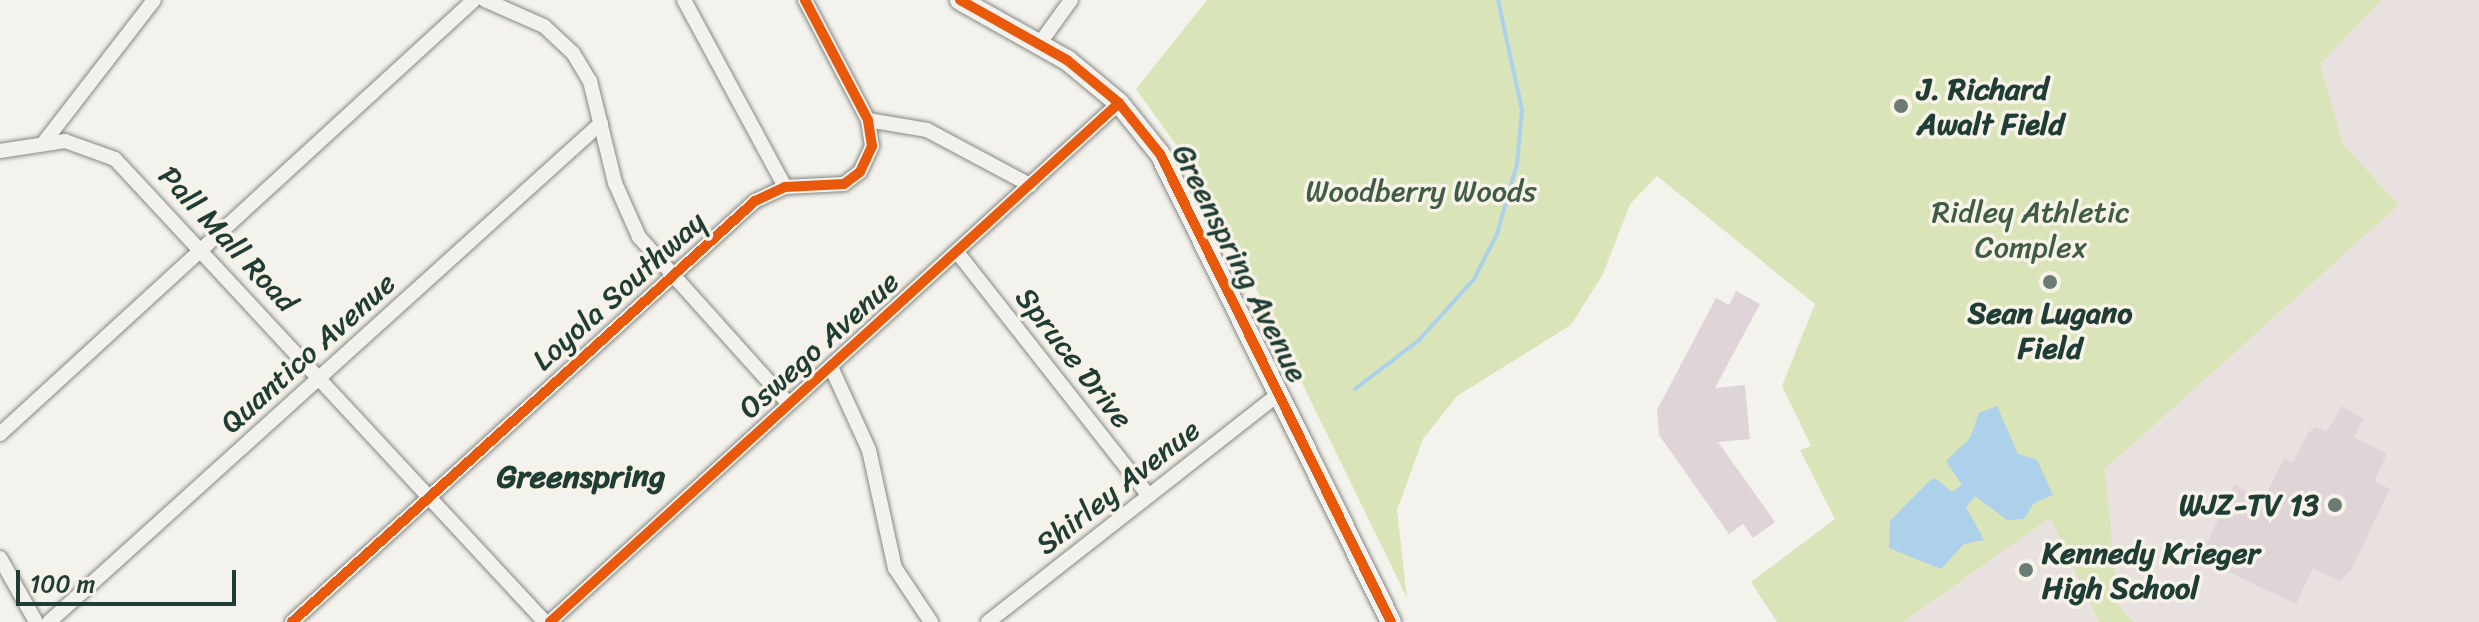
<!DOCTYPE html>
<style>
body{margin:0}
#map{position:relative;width:2479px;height:622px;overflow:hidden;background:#f4f2ec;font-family:Sriracha,sans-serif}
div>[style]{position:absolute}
.built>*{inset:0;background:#e9e1df}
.green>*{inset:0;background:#d9e4b8}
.water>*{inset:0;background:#add0eb}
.stream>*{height:4px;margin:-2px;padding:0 2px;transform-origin:2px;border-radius:2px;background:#add0eb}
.building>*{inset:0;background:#dfd5d9}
.roads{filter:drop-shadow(0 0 2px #848985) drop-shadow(0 0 2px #848985)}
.street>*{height:14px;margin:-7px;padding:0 7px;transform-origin:7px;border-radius:7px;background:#f2f1ed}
.secondary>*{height:20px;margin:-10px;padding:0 10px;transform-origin:10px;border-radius:10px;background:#f2f1ed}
.cycleway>*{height:10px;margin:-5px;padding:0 5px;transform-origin:5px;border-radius:5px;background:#e8590c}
.dots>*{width:22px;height:22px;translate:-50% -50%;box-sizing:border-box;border:4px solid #f7f3e8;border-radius:50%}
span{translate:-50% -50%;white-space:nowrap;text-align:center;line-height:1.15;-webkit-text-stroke:7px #f7f3e8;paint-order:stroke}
.poi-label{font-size:30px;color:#1f3d34;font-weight:700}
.left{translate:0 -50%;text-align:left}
.right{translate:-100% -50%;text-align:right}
.park-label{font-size:30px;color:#405c46}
.street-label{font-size:30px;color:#1f3d34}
.neighbourhood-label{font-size:32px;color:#1f3d34;font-weight:700}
.scale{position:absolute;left:16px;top:570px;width:220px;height:36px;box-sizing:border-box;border:4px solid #1f3d34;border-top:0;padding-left:10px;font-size:24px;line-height:28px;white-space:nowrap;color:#1f3d34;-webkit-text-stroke:6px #f7f3e8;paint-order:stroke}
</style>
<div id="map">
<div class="built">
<i style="clip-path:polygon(2382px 0,2479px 0,2479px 622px,2134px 622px,2118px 605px,2105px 469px,2399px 205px,2343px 144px,2320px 64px)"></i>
<i style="clip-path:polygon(2050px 518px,2099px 622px,1903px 622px)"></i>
</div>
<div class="green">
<i style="clip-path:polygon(1207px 0,2382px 0,2320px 64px,2343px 144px,2399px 205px,2105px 469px,2118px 605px,2134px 622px,2099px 622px,2050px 518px,1903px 622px,1777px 622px,1751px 582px,1835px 519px,1800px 450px,1811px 446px,1782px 386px,1815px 304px,1657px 176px,1630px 204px,1603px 274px,1571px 325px,1457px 396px,1423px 439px,1397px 510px,1407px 598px,1207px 188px,1136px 89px)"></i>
</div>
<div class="water">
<i style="clip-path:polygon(1997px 406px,2018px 454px,2037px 460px,2053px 495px,2034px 503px,2024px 519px,2007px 520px,1975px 496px,1966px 507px,1984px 540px,1964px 544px,1941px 569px,1889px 548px,1890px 521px,1929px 481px,1935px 478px,1952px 492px,1962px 485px,1946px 461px,1970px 438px,1979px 413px)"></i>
</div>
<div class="stream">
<i style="left:1355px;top:389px;width:81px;rotate:-37.4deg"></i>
<i style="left:1419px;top:340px;width:82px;rotate:-48deg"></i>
<i style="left:1474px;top:279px;width:51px;rotate:-62.9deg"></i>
<i style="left:1497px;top:234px;width:73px;rotate:-74.1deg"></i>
<i style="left:1517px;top:164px;width:54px;rotate:-84.7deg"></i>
<i style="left:1522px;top:110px;width:113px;rotate:-102.3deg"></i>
</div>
<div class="building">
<i style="clip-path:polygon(1736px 291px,1760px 304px,1715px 388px,1745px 385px,1750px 439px,1718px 442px,1775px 522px,1753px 538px,1743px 524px,1729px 534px,1659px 435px,1657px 410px,1716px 298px,1729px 305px)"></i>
<i style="clip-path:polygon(2342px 406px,2363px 419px,2354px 437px,2387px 454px,2374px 481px,2390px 489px,2351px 570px,2340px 581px,2313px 568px,2296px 604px,2200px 558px,2234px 485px,2264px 499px,2284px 458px,2293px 463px,2308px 433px,2316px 427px,2326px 432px)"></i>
</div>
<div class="roads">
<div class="street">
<i style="left:485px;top:0;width:64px;rotate:23.8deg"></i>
<i style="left:544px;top:26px;width:40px;rotate:43deg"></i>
<i style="left:573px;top:53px;width:33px;rotate:59deg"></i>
<i style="left:590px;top:81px;width:105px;rotate:76.2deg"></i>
<i style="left:615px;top:183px;width:59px;rotate:66deg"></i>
<i style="left:639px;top:237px;width:224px;rotate:48.1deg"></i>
<i style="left:684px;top:0;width:213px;rotate:61.6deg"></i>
<i style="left:1040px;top:43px;width:53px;rotate:-54.2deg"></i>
<i style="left:868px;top:120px;width:60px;rotate:9.6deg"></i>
<i style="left:927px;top:130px;width:117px;rotate:28.1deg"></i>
<i style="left:45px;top:141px;width:178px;rotate:-52.3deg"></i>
<i style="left:0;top:151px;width:66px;rotate:-8.7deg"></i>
<i style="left:65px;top:141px;width:53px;rotate:19.8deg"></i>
<i style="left:115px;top:159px;width:632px;rotate:47.12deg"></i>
<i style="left:957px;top:252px;width:310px;rotate:51.8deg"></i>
<i style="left:831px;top:367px;width:91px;rotate:65.4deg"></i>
<i style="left:869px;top:450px;width:121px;rotate:77.6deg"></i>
<i style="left:895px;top:568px;width:65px;rotate:56.3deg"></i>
<i style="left:0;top:434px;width:643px;rotate:-42.48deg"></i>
<i style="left:0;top:558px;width:73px;rotate:60.6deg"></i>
<i style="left:49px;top:622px;width:744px;rotate:-42.11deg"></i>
<i style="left:292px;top:622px;width:626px;rotate:-42.28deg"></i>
<i style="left:755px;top:201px;width:33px;rotate:-25deg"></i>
<i style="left:785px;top:187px;width:59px;rotate:-2.9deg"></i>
<i style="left:844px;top:184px;width:20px;rotate:-37deg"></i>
<i style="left:860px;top:172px;width:29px;rotate:-65deg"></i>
<i style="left:872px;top:146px;width:26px;rotate:-99deg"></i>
<i style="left:868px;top:120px;width:136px;rotate:-117.7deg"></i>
<i style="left:550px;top:622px;width:770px;rotate:-42.37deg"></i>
<i style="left:988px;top:622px;width:371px;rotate:-38.1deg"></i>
</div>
<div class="secondary">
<i style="left:960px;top:0;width:123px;rotate:29.3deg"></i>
<i style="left:1067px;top:60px;width:67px;rotate:39.6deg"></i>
<i style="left:1119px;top:103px;width:65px;rotate:51.2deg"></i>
<i style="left:1160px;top:154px;width:522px;rotate:63.73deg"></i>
</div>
</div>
<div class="cycleway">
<i style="left:960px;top:0;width:123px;rotate:29.3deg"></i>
<i style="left:1067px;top:60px;width:67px;rotate:39.6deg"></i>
<i style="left:1119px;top:103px;width:65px;rotate:51.2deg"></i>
<i style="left:1160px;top:154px;width:522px;rotate:63.73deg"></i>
<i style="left:292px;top:622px;width:626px;rotate:-42.28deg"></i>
<i style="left:755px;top:201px;width:33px;rotate:-25deg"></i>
<i style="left:785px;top:187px;width:59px;rotate:-2.9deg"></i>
<i style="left:844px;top:184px;width:20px;rotate:-37deg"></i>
<i style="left:860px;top:172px;width:29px;rotate:-65deg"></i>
<i style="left:872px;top:146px;width:26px;rotate:-99deg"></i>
<i style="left:868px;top:120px;width:136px;rotate:-117.7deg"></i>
<i style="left:550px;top:622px;width:770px;rotate:-42.37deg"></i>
</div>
<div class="dots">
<i style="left:1901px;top:106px;background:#6a7c74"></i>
<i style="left:2050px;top:282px;background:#6a7c74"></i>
<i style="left:2335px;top:505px;background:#6a7c74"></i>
<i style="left:2026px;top:570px;background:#6a7c74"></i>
</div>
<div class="poi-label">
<span class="left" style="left:1917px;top:106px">J. Richard<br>Awalt Field</span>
<span style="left:2050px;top:330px">Sean Lugano<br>Field</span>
<span class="right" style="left:2319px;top:505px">WJZ-TV 13</span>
<span class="left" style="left:2042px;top:570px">Kennedy Krieger<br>High School</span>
</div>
<div class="park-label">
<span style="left:1421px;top:191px">Woodberry Woods</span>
<span style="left:2031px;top:229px">Ridley Athletic<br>Complex</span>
</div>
<div class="street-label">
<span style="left:228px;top:239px;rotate:47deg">Pall Mall Road</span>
<span style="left:1240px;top:263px;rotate:63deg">Greenspring Avenue</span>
<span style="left:619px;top:291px;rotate:-42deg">Loyola Southway</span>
<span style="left:819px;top:345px;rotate:-42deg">Oswego Avenue</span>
<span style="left:308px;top:353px;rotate:-42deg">Quantico Avenue</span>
<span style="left:1074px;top:358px;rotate:52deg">Spruce Drive</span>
<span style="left:1118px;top:487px;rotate:-38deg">Shirley Avenue</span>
</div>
<div class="neighbourhood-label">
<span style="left:581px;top:477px">Greenspring</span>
</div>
<div class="scale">100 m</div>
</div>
